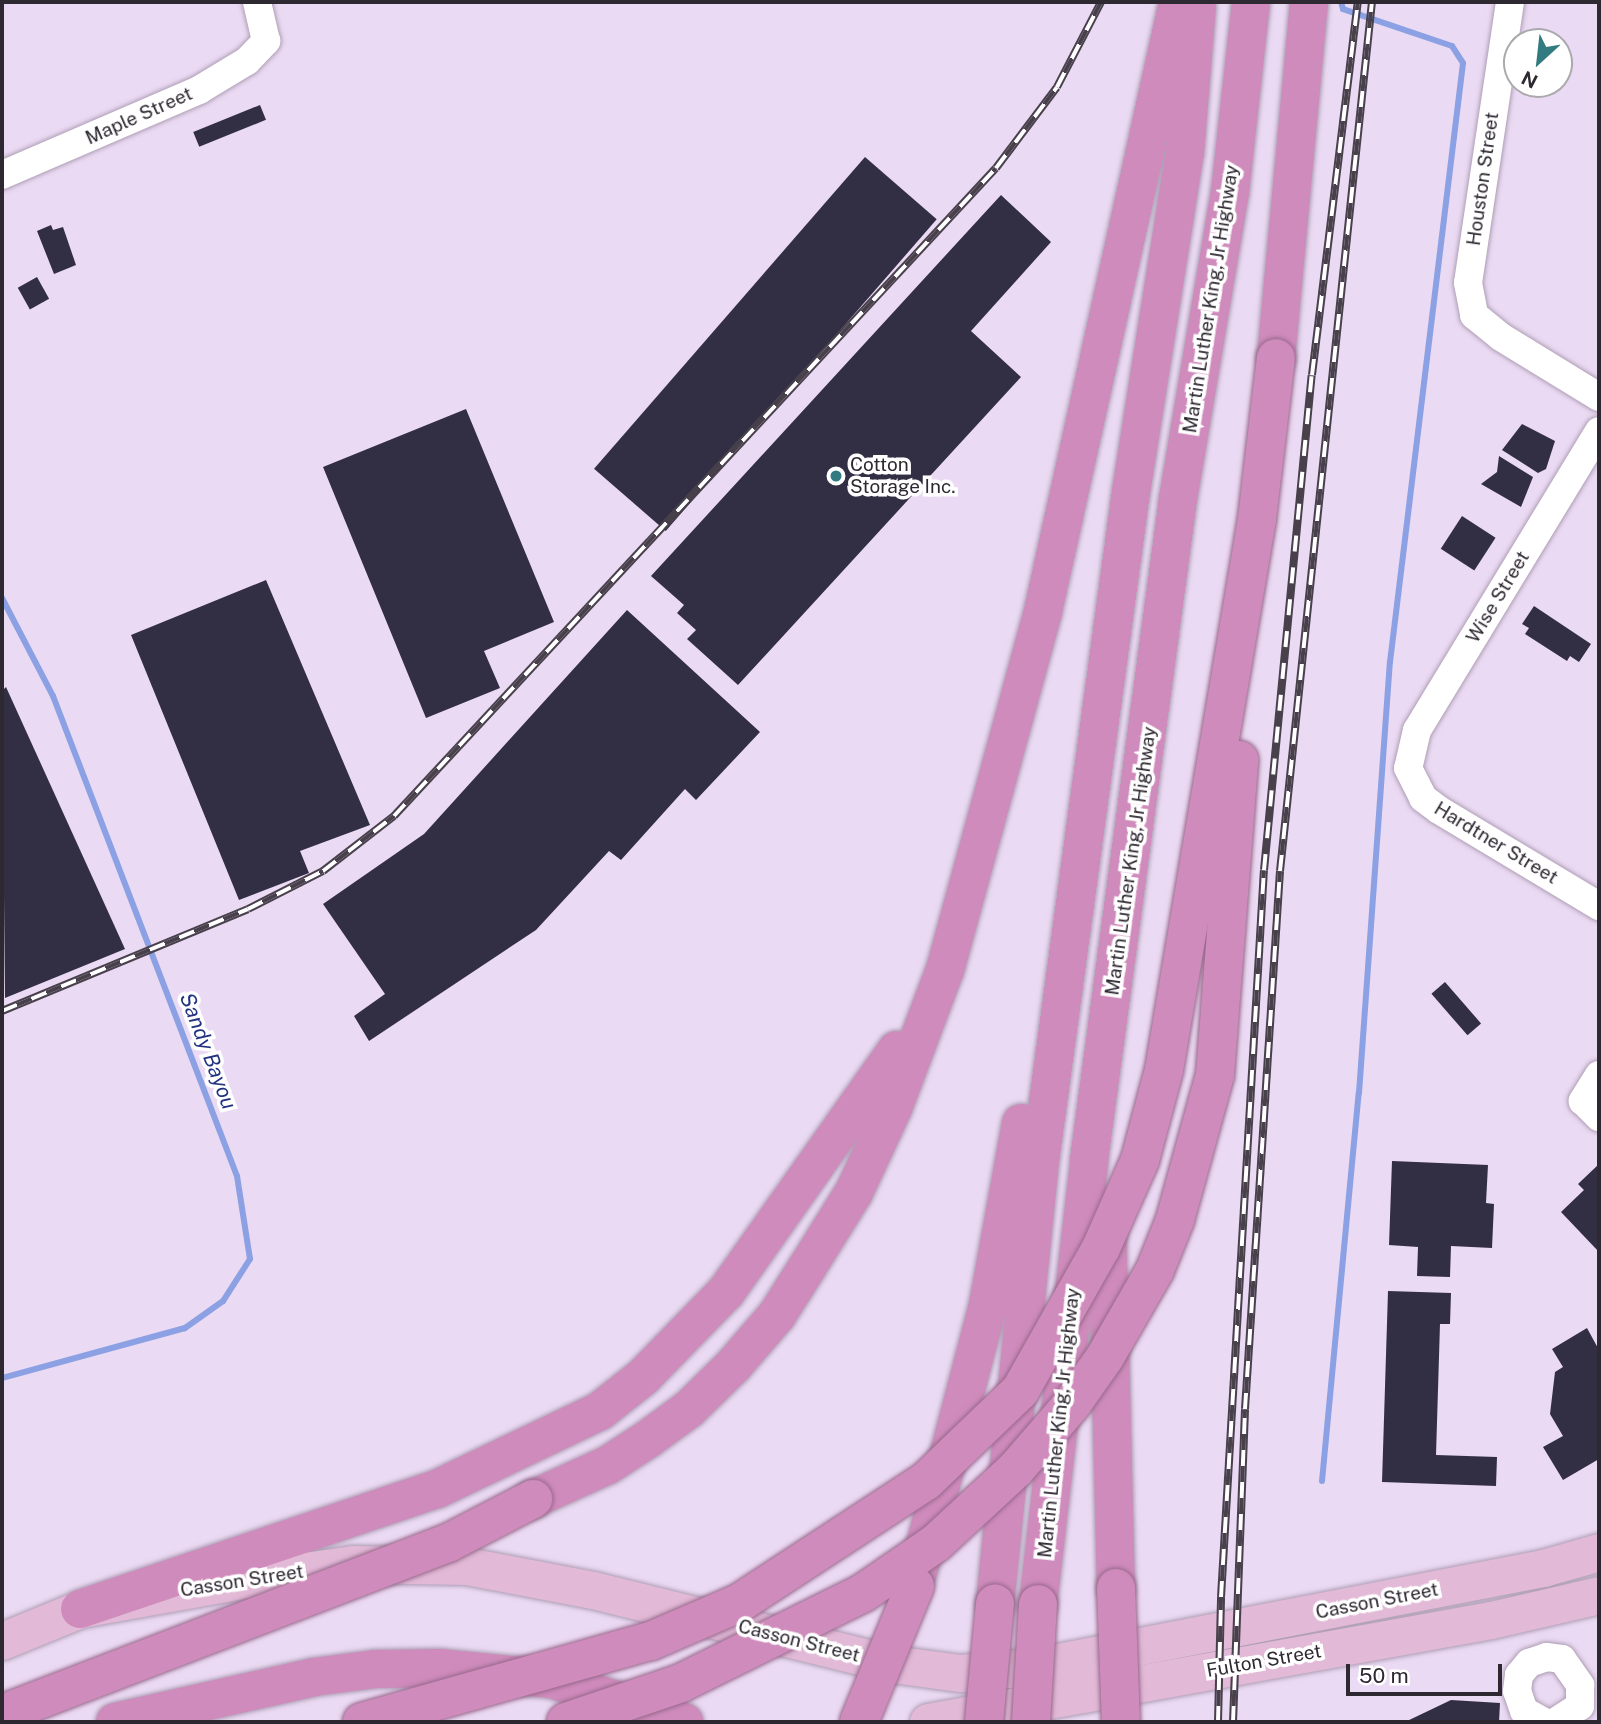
<!DOCTYPE html>
<style>
body{margin:0}
#map{position:relative;width:1601px;height:1724px;overflow:hidden;background:#ebdaf3;font-family:"Public Sans",sans-serif}
div>[style]{position:absolute}
.stream>*{height:6px;margin:-3px;padding:0 3px;transform-origin:3px;border-radius:3px;background:#8ba1e4}
.building>*{inset:0;background:#322f44;transform-origin:0 0}
.roads{filter:drop-shadow(0 0 2px #ae9eb5) drop-shadow(0 0 2px #ae9eb5)}
.minor>*{height:28px;margin:-14px;padding:0 14px;transform-origin:14px;border-radius:14px;background:#fff}
.major>*{height:37px;margin:-18.5px;padding:0 18.5px;transform-origin:18.5px;border-radius:18.5px;background:#e2b9d7}
.highway>*{height:38px;margin:-19px;padding:0 19px;transform-origin:19px;border-radius:19px;background:#cf8bbc}
.rail>*{height:8px;margin-top:-4px;transform-origin:0;background:repeating-linear-gradient(90deg,#fff 0 16px,#48414c 0 32px);box-sizing:border-box;border-block:2px solid #48414c}
.bridges{filter:drop-shadow(0 0 2px #97688b) drop-shadow(0 0 2px #97688b)}
.highway-bridge>*{height:38px;margin:-19px;padding:0 19px;transform-origin:19px;border-radius:19px;background:#cf8bbc}
.dots>*{width:19px;height:19px;translate:-50% -50%;box-sizing:border-box;border:4px solid #fff;border-radius:50%}
span{translate:-50% -50%;white-space:nowrap;text-align:center;line-height:1.15;-webkit-text-stroke:7px #fff;paint-order:stroke}
.street-label{font-size:19px;color:#2e2831}
.poi-label{font-size:19px;color:#2e2831}
.left{translate:0 -50%;text-align:left}
.water-label{font-size:21px;color:#223280;font-style:italic}
.frame{position:absolute;inset:0;border:4px solid #2e2831;pointer-events:none}
.north{position:absolute;left:1503px;top:28px;width:70px;height:70px;box-sizing:border-box;background:#fff;border:2px solid #aba9ad;border-radius:50%;rotate:207deg;font-size:19px;font-weight:700;line-height:28px;text-align:center;color:#2e2831}
.north::after{content:'';display:block;margin:auto;width:24px;height:32px;background:#327b80;clip-path:polygon(50% 0,100% 100%,50% 72%,0 100%)}
.scale{position:absolute;left:1346px;top:1664px;width:156px;height:32px;box-sizing:border-box;border:4px solid #2e2831;border-top:0;padding-left:9px;font-size:21px;line-height:24px;white-space:nowrap;color:#2e2831;-webkit-text-stroke:5px #fff;paint-order:stroke}
</style>
<div id="map">
<div class="stream">
<i style="left:2px;top:598px;width:110px;rotate:62.5deg"></i>
<i style="left:53px;top:696px;width:514px;rotate:69.03deg"></i>
<i style="left:237px;top:1176px;width:84px;rotate:81.1deg"></i>
<i style="left:250px;top:1259px;width:50px;rotate:122.7deg"></i>
<i style="left:223px;top:1301px;width:47px;rotate:144.6deg"></i>
<i style="left:185px;top:1328px;width:190px;rotate:164.7deg"></i>
<i style="left:1322px;top:1481px;width:390px;rotate:-84.6deg"></i>
<i style="left:1359px;top:1093px;width:432px;rotate:-85.9deg"></i>
<i style="left:1390px;top:662px;width:603px;rotate:-83.05deg"></i>
<i style="left:1463px;top:63px;width:20px;rotate:-123deg"></i>
<i style="left:1452px;top:46px;width:115px;rotate:-161.3deg"></i>
<i style="left:1343px;top:9px;width:7px;rotate:-106deg"></i>
</div>
<div class="building">
<i style="left:260px;top:105px;width:16px;height:72px;rotate:68deg"></i>
<i style="left:865px;top:157px;width:95px;height:413px;rotate:41deg"></i>
<i style="clip-path:polygon(1001px 195px,1051px 242px,971px 331px,1021px 377px,738px 685px,687px 639px,696px 630px,677px 613px,684px 605px,651px 576px)"></i>
<i style="clip-path:polygon(51px 225px,53px 230px,63px 227px,76px 265px,54px 274px,37px 231px)"></i>
<i style="left:37px;top:277px;width:25px;height:22px;rotate:61deg"></i>
<i style="clip-path:polygon(466px 409px,554px 622px,484px 651px,500px 688px,426px 718px,323px 467px)"></i>
<i style="clip-path:polygon(1522px 424px,1555px 441px,1546px 469px,1538px 473px,1502px 450px)"></i>
<i style="clip-path:polygon(1499px 456px,1533px 477px,1521px 507px,1481px 484px,1497px 472px)"></i>
<i style="left:1462px;top:516px;width:40px;height:39px;rotate:33deg"></i>
<i style="clip-path:polygon(266px 580px,370px 825px,300px 851px,309px 873px,239px 900px,131px 635px)"></i>
<i style="clip-path:polygon(1534px 606px,1591px 644px,1579px 662px,1570px 656px,1567px 661px,1525px 634px,1529px 628px,1522px 624px)"></i>
<i style="clip-path:polygon(627px 610px,760px 732px,696px 800px,685px 789px,621px 860px,609px 851px,536px 930px,369px 1041px,354px 1016px,385px 994px,323px 904px,424px 834px)"></i>
<i style="clip-path:polygon(6px 687px,125px 949px,5px 998px,2px 691px)"></i>
<i style="left:1445px;top:982px;width:55px;height:18px;rotate:49deg"></i>
<i style="clip-path:polygon(1392px 1161px,1488px 1165px,1486px 1203px,1494px 1204px,1492px 1248px,1451px 1246px,1450px 1277px,1417px 1276px,1418px 1247px,1389px 1245px)"></i>
<i style="clip-path:polygon(1599px 1164px,1599px 1252px,1561px 1212px,1584px 1190px,1578px 1184px)"></i>
<i style="clip-path:polygon(1388px 1291px,1451px 1293px,1450px 1324px,1440px 1324px,1436px 1455px,1497px 1457px,1496px 1486px,1382px 1482px)"></i>
<i style="clip-path:polygon(1587px 1328px,1599px 1350px,1599px 1459px,1563px 1480px,1543px 1447px,1563px 1436px,1550px 1414px,1555px 1372px,1563px 1367px,1552px 1349px)"></i>
<i style="clip-path:polygon(1451px 1700px,1500px 1703px,1499px 1722px,1405px 1722px)"></i>
</div>
<div class="roads">
<div class="minor">
<i style="left:1510px;top:2px;width:284px;rotate:98.5deg"></i>
<i style="left:1468px;top:283px;width:33px;rotate:79deg"></i>
<i style="left:1474px;top:315px;width:35px;rotate:39deg"></i>
<i style="left:1501px;top:337px;width:115px;rotate:31.5deg"></i>
<i style="left:2px;top:175px;width:215px;rotate:-23.3deg"></i>
<i style="left:199px;top:90px;width:56px;rotate:-31.1deg"></i>
<i style="left:247px;top:61px;width:28px;rotate:-46deg"></i>
<i style="left:266px;top:41px;width:40px;rotate:-103deg"></i>
<i style="left:1599px;top:431px;width:350px;rotate:121.3deg"></i>
<i style="left:1417px;top:730px;width:39px;rotate:103deg"></i>
<i style="left:1408px;top:768px;width:34px;rotate:63deg"></i>
<i style="left:1423px;top:798px;width:20px;rotate:37deg"></i>
<i style="left:1439px;top:810px;width:187px;rotate:31deg"></i>
<i style="left:1599px;top:1075px;width:31px;rotate:122deg"></i>
<i style="left:1583px;top:1101px;width:23px;rotate:45deg"></i>
<i style="left:1544px;top:1722px;width:23px;rotate:-151deg"></i>
<i style="left:1524px;top:1711px;width:21px;rotate:-109deg"></i>
<i style="left:1517px;top:1691px;width:16px;rotate:-83deg"></i>
<i style="left:1519px;top:1675px;width:16px;rotate:-50deg"></i>
<i style="left:1529px;top:1663px;width:18px;rotate:-19deg"></i>
<i style="left:1546px;top:1657px;width:16px;rotate:7deg"></i>
<i style="left:1562px;top:1659px;width:32px;rotate:55deg"></i>
<i style="left:1580px;top:1685px;width:21px;rotate:90deg"></i>
<i style="left:1580px;top:1706px;width:30px;rotate:147deg"></i>
</div>
<div class="major">
<i style="left:2px;top:1641px;width:84px;rotate:-22.3deg"></i>
<i style="left:80px;top:1609px;width:172px;rotate:-10.1deg"></i>
<i style="left:249px;top:1579px;width:105px;rotate:-8.2deg"></i>
<i style="left:353px;top:1564px;width:114px;rotate:1deg"></i>
<i style="left:467px;top:1566px;width:128px;rotate:10.8deg"></i>
<i style="left:593px;top:1590px;width:309px;rotate:13.9deg"></i>
<i style="left:893px;top:1664px;width:68px;rotate:7.7deg"></i>
<i style="left:960px;top:1673px;width:72px;rotate:-4.8deg"></i>
<i style="left:1032px;top:1667px;width:521px;rotate:-10.96deg"></i>
<i style="left:1543px;top:1568px;width:58px;rotate:-15.9deg"></i>
<i style="left:928px;top:1722px;width:572px;rotate:-10.27deg"></i>
<i style="left:1491px;top:1620px;width:111px;rotate:-13deg"></i>
</div>
<div class="highway">
<i style="left:1276px;top:358px;width:358px;rotate:-84.7deg"></i>
<i style="left:1107px;top:1223px;width:365px;rotate:88.6deg"></i>
<i style="left:533px;top:1499px;width:82px;rotate:-24.4deg"></i>
<i style="left:608px;top:1465px;width:48px;rotate:-33deg"></i>
<i style="left:648px;top:1439px;width:51px;rotate:-36.2deg"></i>
<i style="left:689px;top:1409px;width:62px;rotate:-44.3deg"></i>
<i style="left:733px;top:1366px;width:67px;rotate:-49.2deg"></i>
<i style="left:777px;top:1315px;width:58px;rotate:-57.7deg"></i>
<i style="left:808px;top:1266px;width:87px;rotate:-58.1deg"></i>
<i style="left:854px;top:1192px;width:93px;rotate:-65.1deg"></i>
<i style="left:893px;top:1108px;width:147px;rotate:-69.4deg"></i>
<i style="left:945px;top:970px;width:372px;rotate:-74.7deg"></i>
<i style="left:1043px;top:611px;width:624px;rotate:-77.5deg"></i>
<i style="left:918px;top:1572px;width:276px;rotate:-75.3deg"></i>
<i style="left:988px;top:1305px;width:185px;rotate:-79.7deg"></i>
<i style="left:995px;top:1604px;width:452px;rotate:-84.2deg"></i>
<i style="left:1041px;top:1154px;width:668px;rotate:-82.26deg"></i>
<i style="left:1131px;top:492px;width:344px;rotate:-81deg"></i>
<i style="left:1185px;top:152px;width:145px;rotate:-85.3deg"></i>
<i style="left:1038px;top:1604px;width:447px;rotate:-83.4deg"></i>
<i style="left:1089px;top:1160px;width:667px;rotate:-82.33deg"></i>
<i style="left:1178px;top:499px;width:311px;rotate:-80.4deg"></i>
<i style="left:1230px;top:192px;width:191px;rotate:-83.7deg"></i>
<i style="left:80px;top:1609px;width:377px;rotate:-18.6deg"></i>
<i style="left:437px;top:1489px;width:181px;rotate:-25.6deg"></i>
<i style="left:600px;top:1411px;width:55px;rotate:-38.3deg"></i>
<i style="left:643px;top:1377px;width:119px;rotate:-45.7deg"></i>
<i style="left:726px;top:1292px;width:296px;rotate:-54.8deg"></i>
<i style="left:115px;top:1722px;width:204px;rotate:-12.7deg"></i>
<i style="left:314px;top:1677px;width:63px;rotate:-7.4deg"></i>
<i style="left:376px;top:1669px;width:63px;rotate:-0.9deg"></i>
<i style="left:439px;top:1668px;width:113px;rotate:5.6deg"></i>
<i style="left:551px;top:1679px;width:140px;rotate:17.9deg"></i>
</div>
</div>
<div class="rail">
<i style="left:2px;top:1011px;width:266px;rotate:-22.5deg"></i>
<i style="left:248px;top:909px;width:84px;rotate:-26.9deg"></i>
<i style="left:323px;top:871px;width:90px;rotate:-37.8deg"></i>
<i style="left:394px;top:816px;width:884px;rotate:-47.11deg"></i>
<i style="left:996px;top:168px;width:101px;rotate:-53deg"></i>
<i style="left:1057px;top:87px;width:96px;rotate:-62.6deg"></i>
<i style="left:1218px;top:1722px;width:125px;rotate:-88.6deg"></i>
<i style="left:1221px;top:1597px;width:728px;rotate:-86.62deg"></i>
<i style="left:1264px;top:870px;width:497px;rotate:-84.5deg"></i>
<i style="left:1312px;top:375px;width:376px;rotate:-83deg"></i>
<i style="left:1233px;top:1722px;width:313px;rotate:-87.8deg"></i>
<i style="left:1245px;top:1409px;width:539px;rotate:-86.28deg"></i>
<i style="left:1280px;top:871px;width:874px;rotate:-83.96deg"></i>
</div>
<div class="bridges">
<div class="highway-bridge">
<i style="left:1116px;top:1588px;width:134px;rotate:87.9deg"></i>
<i style="left:2px;top:1714px;width:478px;rotate:-21deg"></i>
<i style="left:448px;top:1543px;width:96px;rotate:-27.4deg"></i>
<i style="left:362px;top:1722px;width:300px;rotate:-15.7deg"></i>
<i style="left:651px;top:1641px;width:98px;rotate:-23.4deg"></i>
<i style="left:741px;top:1602px;width:221px;rotate:-33.2deg"></i>
<i style="left:926px;top:1481px;width:130px;rotate:-43.8deg"></i>
<i style="left:1020px;top:1391px;width:164px;rotate:-60.5deg"></i>
<i style="left:1101px;top:1248px;width:96px;rotate:-66.1deg"></i>
<i style="left:1140px;top:1160px;width:93px;rotate:-75.1deg"></i>
<i style="left:1164px;top:1070px;width:559px;rotate:-80.42deg"></i>
<i style="left:1257px;top:519px;width:162px;rotate:-83.3deg"></i>
<i style="left:566px;top:1722px;width:121px;rotate:-18.7deg"></i>
<i style="left:681px;top:1683px;width:203px;rotate:-26.3deg"></i>
<i style="left:863px;top:1593px;width:88px;rotate:-34.4deg"></i>
<i style="left:936px;top:1543px;width:109px;rotate:-42.8deg"></i>
<i style="left:1016px;top:1469px;width:86px;rotate:-49.3deg"></i>
<i style="left:1072px;top:1404px;width:57px;rotate:-54.9deg"></i>
<i style="left:1105px;top:1357px;width:100px;rotate:-60.1deg"></i>
<i style="left:1155px;top:1270px;width:54px;rotate:-68.2deg"></i>
<i style="left:1175px;top:1220px;width:150px;rotate:-74.6deg"></i>
<i style="left:1215px;top:1075px;width:316px;rotate:-85.6deg"></i>
<i style="left:859px;top:1722px;width:147px;rotate:-67.6deg"></i>
<i style="left:984px;top:1722px;width:119px;rotate:-84.7deg"></i>
<i style="left:1031px;top:1722px;width:118px;rotate:-86.6deg"></i>
</div>
</div>
<div class="dots">
<i style="left:836px;top:476px;background:#327b80"></i>
</div>
<div class="street-label">
<span style="left:139px;top:116px;rotate:-24deg">Maple Street</span>
<span style="left:1483px;top:179px;rotate:-82deg">Houston Street</span>
<span style="left:1211px;top:299px;rotate:-81deg">Martin Luther King, Jr Highway</span>
<span style="left:1498px;top:597px;rotate:-59deg">Wise Street</span>
<span style="left:1496px;top:843px;rotate:31deg">Hardtner Street</span>
<span style="left:1131px;top:861px;rotate:-82deg">Martin Luther King, Jr Highway</span>
<span style="left:1059px;top:1423px;rotate:-84deg">Martin Luther King, Jr Highway</span>
<span style="left:242px;top:1581px;rotate:-9deg">Casson Street</span>
<span style="left:1377px;top:1601px;rotate:-11deg">Casson Street</span>
<span style="left:799px;top:1641px;rotate:14deg">Casson Street</span>
<span style="left:1264px;top:1661px;rotate:-10deg">Fulton Street</span>
</div>
<div class="poi-label">
<span class="left" style="left:850px;top:476px">Cotton<br>Storage Inc.</span>
</div>
<div class="water-label">
<span style="left:208px;top:1051px;rotate:69deg">Sandy Bayou</span>
</div>
<div class="frame"></div>
<div class="north">N</div>
<div class="scale">50 m</div>
</div>
